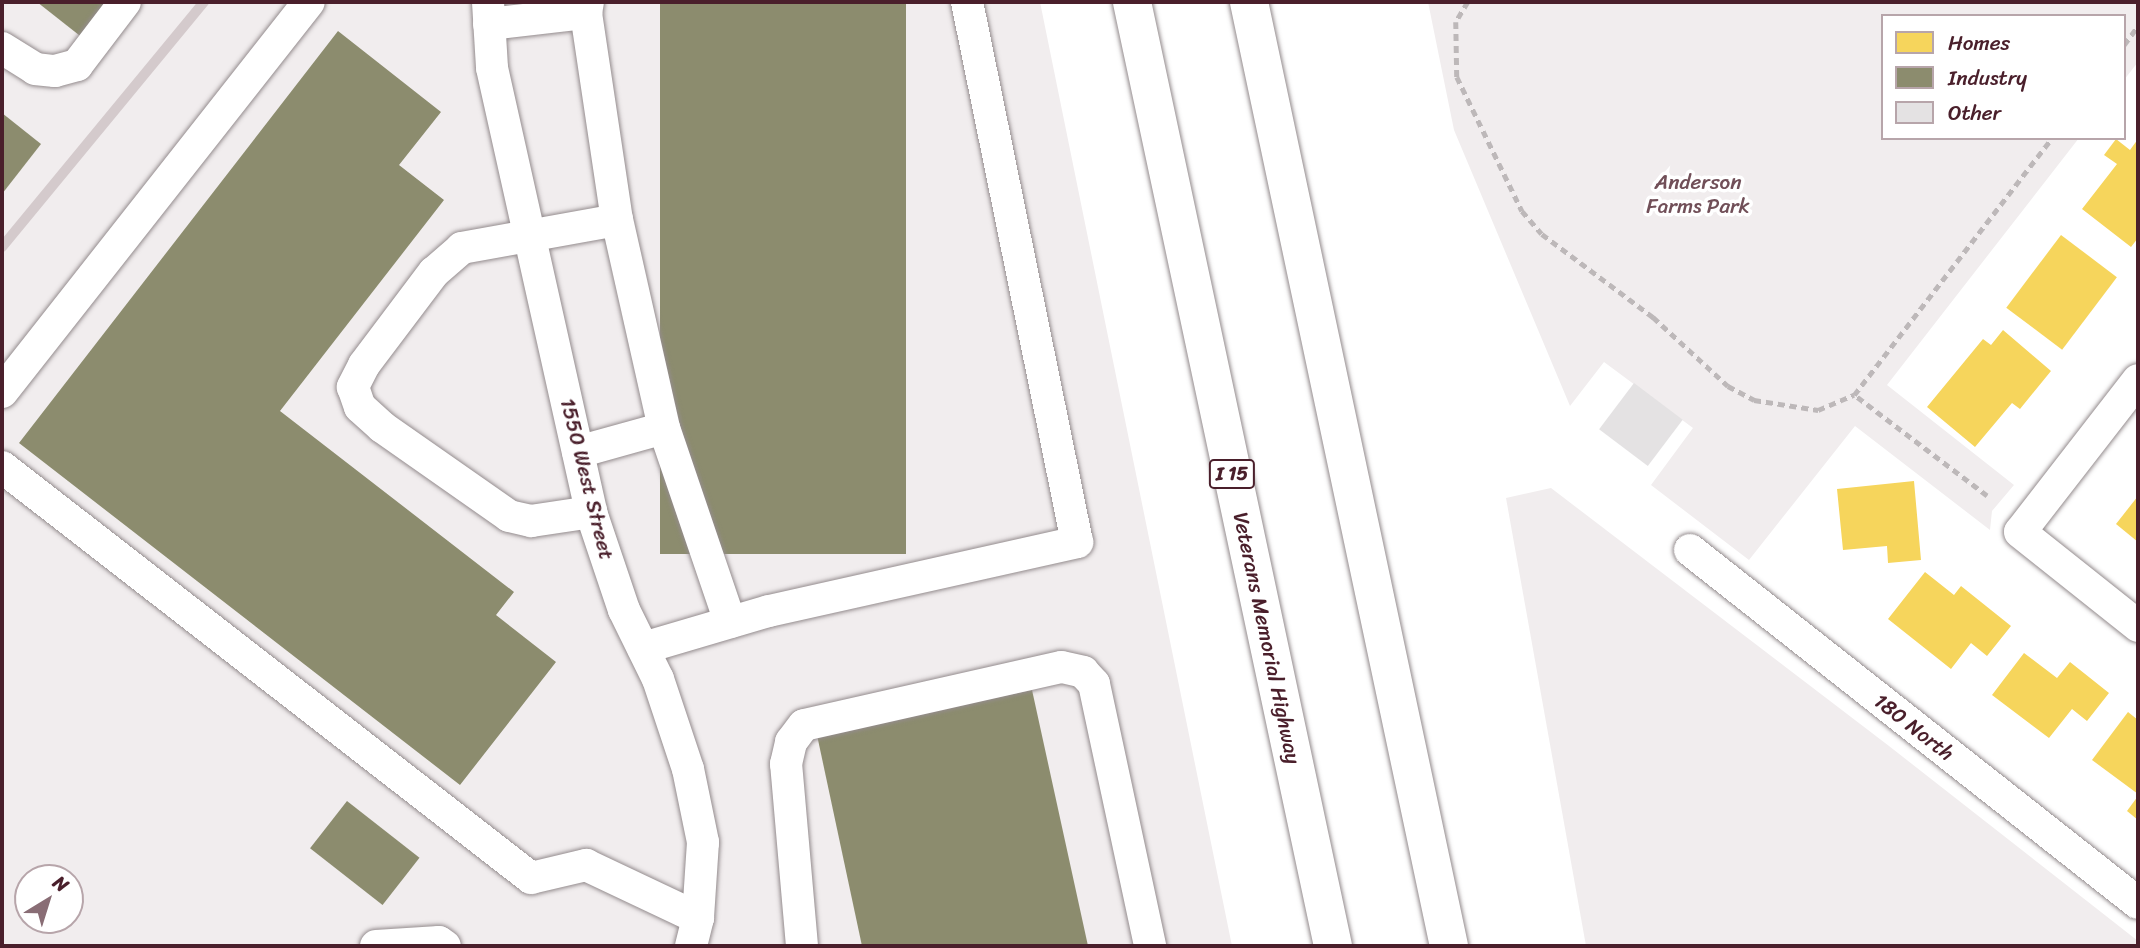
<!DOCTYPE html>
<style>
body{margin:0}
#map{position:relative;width:2140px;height:948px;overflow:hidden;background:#fff;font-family:Sriracha,sans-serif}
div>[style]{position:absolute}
.built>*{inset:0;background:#f1edee}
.homes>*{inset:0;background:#f6d55c;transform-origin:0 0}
.industry>*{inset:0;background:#8c8c6e;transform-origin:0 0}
.stream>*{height:10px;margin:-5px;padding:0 5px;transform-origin:5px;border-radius:5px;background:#d4cacc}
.building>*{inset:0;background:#e4e2e3;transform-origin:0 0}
.path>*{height:4.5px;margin-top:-2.25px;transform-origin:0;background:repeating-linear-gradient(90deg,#bdb8b9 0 7px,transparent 0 12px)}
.roads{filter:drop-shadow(0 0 2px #948c8e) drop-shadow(0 0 2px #948c8e)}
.minor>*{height:32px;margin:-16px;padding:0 16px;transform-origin:16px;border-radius:16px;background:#fff}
.highway>*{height:38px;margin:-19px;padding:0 19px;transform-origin:19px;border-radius:19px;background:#fff}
span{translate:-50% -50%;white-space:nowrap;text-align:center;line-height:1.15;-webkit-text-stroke:7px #fff;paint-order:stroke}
.shield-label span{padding:2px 5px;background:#fff;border:2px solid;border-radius:5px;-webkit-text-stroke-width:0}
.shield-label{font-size:19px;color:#4a1f2b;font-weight:700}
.park-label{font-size:21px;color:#714f58}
.street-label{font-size:21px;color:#4a1f2b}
.frame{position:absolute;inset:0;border:4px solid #4a1f2b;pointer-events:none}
.legend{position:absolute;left:1881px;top:14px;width:245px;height:126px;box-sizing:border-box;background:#fff;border:2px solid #b7a5aa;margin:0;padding:9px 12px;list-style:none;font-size:21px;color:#4a1f2b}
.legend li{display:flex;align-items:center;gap:14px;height:35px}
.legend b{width:35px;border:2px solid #b7a5aa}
.north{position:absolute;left:14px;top:864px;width:70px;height:70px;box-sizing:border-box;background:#fff;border:2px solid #b7a5aa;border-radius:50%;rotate:38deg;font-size:19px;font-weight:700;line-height:28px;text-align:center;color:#4a1f2b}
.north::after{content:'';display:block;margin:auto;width:24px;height:32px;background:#896d75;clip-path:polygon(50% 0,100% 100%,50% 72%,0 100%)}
</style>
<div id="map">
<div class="built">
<i style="clip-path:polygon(evenodd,2px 2px,1040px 2px,1232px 946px,2px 946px,2px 2px,28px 878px,70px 878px,70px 920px,28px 920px,28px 878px)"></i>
<i style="clip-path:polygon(1428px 2px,2138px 2px,2138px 62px,2124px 80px,2124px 16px,1883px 16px,1883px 138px,2079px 138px,1887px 385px,2014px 485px,1992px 511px,1990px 530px,1855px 426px,1749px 560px,1651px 485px,1693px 428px,1604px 362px,1570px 406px,1454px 130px)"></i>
<i style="clip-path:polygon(1551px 488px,1889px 746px,2138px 941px,2138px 946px,1586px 946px,1506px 498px)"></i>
</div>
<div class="homes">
<i style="clip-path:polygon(2116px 139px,2130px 150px,2138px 139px,2138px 238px,2131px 247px,2082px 209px,2117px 164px,2104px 155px)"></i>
<i style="left:2061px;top:235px;width:70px;height:91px;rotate:37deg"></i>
<i style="clip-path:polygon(2003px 330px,2051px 371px,2020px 409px,2012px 403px,1975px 447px,1927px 407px,1983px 339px,1991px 345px)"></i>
<i style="clip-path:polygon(1914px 481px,1921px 560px,1888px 563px,1887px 546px,1843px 550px,1837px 489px)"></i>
<i style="clip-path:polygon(2138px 496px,2138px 542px,2116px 524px)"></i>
<i style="clip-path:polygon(1925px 572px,1954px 595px,1961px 586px,2011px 626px,1987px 656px,1971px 643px,1951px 669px,1888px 619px)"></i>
<i style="clip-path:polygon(2024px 653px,2057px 678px,2070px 662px,2109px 693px,2087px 721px,2072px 709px,2049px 738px,1992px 695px)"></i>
<i style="clip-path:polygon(2128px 712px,2138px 720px,2138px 794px,2092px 760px)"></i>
<i style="clip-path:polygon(2138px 796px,2138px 820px,2127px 811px)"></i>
</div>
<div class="industry">
<i style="clip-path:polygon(37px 2px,114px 2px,84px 39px)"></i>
<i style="left:660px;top:2px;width:246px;height:552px"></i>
<i style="clip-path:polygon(338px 31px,441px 112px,399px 165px,444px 200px,280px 411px,514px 592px,496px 615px,556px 662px,460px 785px,19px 443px)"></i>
<i style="clip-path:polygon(2px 113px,41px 144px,2px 194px)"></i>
<i style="clip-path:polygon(1032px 690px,1088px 946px,862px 946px,817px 735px)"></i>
<i style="left:347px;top:801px;width:92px;height:60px;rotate:38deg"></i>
</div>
<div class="stream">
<i style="left:2px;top:247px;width:318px;rotate:-50.5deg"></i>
</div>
<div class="building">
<i style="left:1634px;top:383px;width:61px;height:58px;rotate:37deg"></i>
</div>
<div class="path">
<i style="left:1468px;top:2px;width:23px;rotate:121deg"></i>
<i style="left:1456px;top:22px;width:55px;rotate:89deg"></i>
<i style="left:1457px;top:77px;width:149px;rotate:64.1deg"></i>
<i style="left:1522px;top:211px;width:30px;rotate:49deg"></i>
<i style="left:1542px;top:234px;width:139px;rotate:36.8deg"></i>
<i style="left:1653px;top:317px;width:102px;rotate:42.6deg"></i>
<i style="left:1728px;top:386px;width:30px;rotate:28deg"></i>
<i style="left:1754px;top:400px;width:65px;rotate:8.9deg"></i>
<i style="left:1818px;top:410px;width:39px;rotate:-23deg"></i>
<i style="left:2124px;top:45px;width:24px;rotate:-54deg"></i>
<i style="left:1987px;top:496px;width:167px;rotate:-142.8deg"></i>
<i style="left:1854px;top:395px;width:324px;rotate:-52.4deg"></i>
</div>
<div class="roads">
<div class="minor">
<i style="left:488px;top:2px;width:66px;rotate:86.5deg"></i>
<i style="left:492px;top:68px;width:455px;rotate:77.4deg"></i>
<i style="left:591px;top:512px;width:103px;rotate:71.4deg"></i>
<i style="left:624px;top:610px;width:77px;rotate:63.8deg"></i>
<i style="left:658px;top:679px;width:95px;rotate:71.6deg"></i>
<i style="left:688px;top:769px;width:75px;rotate:78.4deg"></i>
<i style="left:703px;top:842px;width:76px;rotate:93.8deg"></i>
<i style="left:698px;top:918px;width:29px;rotate:104deg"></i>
<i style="left:586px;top:13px;width:209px;rotate:81.5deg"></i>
<i style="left:617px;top:220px;width:158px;rotate:169.8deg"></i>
<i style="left:462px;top:248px;width:37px;rotate:139deg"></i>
<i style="left:434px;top:272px;width:116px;rotate:127deg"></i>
<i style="left:364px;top:365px;width:25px;rotate:117deg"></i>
<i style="left:353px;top:387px;width:21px;rotate:71deg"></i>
<i style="left:360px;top:407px;width:30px;rotate:42deg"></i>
<i style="left:382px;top:427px;width:155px;rotate:35deg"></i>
<i style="left:509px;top:516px;width:23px;rotate:13deg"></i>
<i style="left:531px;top:521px;width:61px;rotate:-8.5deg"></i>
<i style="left:489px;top:24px;width:98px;rotate:-6.5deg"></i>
<i style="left:586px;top:13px;width:11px;rotate:-80deg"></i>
<i style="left:2px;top:48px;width:39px;rotate:32deg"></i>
<i style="left:35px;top:69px;width:20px;rotate:6deg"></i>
<i style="left:55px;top:71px;width:23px;rotate:-15deg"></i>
<i style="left:77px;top:65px;width:79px;rotate:-52.7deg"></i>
<i style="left:2138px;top:380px;width:192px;rotate:127.8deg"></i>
<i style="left:2020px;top:532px;width:151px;rotate:38.5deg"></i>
<i style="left:2px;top:392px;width:496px;rotate:-51.8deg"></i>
<i style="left:664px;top:428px;width:205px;rotate:71.2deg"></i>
<i style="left:578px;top:452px;width:89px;rotate:-15.6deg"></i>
<i style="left:664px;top:428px;width:213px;rotate:-102.7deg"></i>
<i style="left:2px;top:467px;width:670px;rotate:37.84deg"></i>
<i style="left:531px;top:878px;width:57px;rotate:-13.3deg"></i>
<i style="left:586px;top:865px;width:124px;rotate:25.3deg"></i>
<i style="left:1690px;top:550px;width:570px;rotate:38.24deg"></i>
<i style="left:643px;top:648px;width:131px;rotate:-16.4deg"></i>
<i style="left:769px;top:611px;width:316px;rotate:-12.6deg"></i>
<i style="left:1077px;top:542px;width:551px;rotate:-101.51deg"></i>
<i style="left:376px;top:946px;width:63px;rotate:-3.6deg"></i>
<i style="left:439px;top:942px;width:7px;rotate:34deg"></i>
<i style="left:802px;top:946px;width:183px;rotate:-95deg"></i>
<i style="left:786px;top:764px;width:23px;rotate:-77deg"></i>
<i style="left:791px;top:742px;width:21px;rotate:-53deg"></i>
<i style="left:804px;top:725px;width:264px;rotate:-12.7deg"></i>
<i style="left:1062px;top:667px;width:22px;rotate:13deg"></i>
<i style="left:1083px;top:672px;width:16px;rotate:47deg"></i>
<i style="left:1094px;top:684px;width:268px;rotate:77.9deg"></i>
</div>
<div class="highway">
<i style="left:1132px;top:2px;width:965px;rotate:77.98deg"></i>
<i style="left:1249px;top:2px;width:965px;rotate:78.04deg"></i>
</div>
</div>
<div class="shield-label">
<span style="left:1232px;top:474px">I 15</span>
</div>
<div class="park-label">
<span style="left:1698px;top:194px">Anderson<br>Farms Park</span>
</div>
<div class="street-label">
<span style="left:587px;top:479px;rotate:76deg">1550 West Street</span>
<span style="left:1267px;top:638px;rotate:78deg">Veterans Memorial Highway</span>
<span style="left:1914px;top:727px;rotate:38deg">180 North</span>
</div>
<div class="frame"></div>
<ul class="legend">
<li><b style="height:19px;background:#f6d55c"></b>Homes</li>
<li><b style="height:19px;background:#8c8c6e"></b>Industry</li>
<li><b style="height:19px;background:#e4e2e3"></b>Other</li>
</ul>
<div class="north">N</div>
</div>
